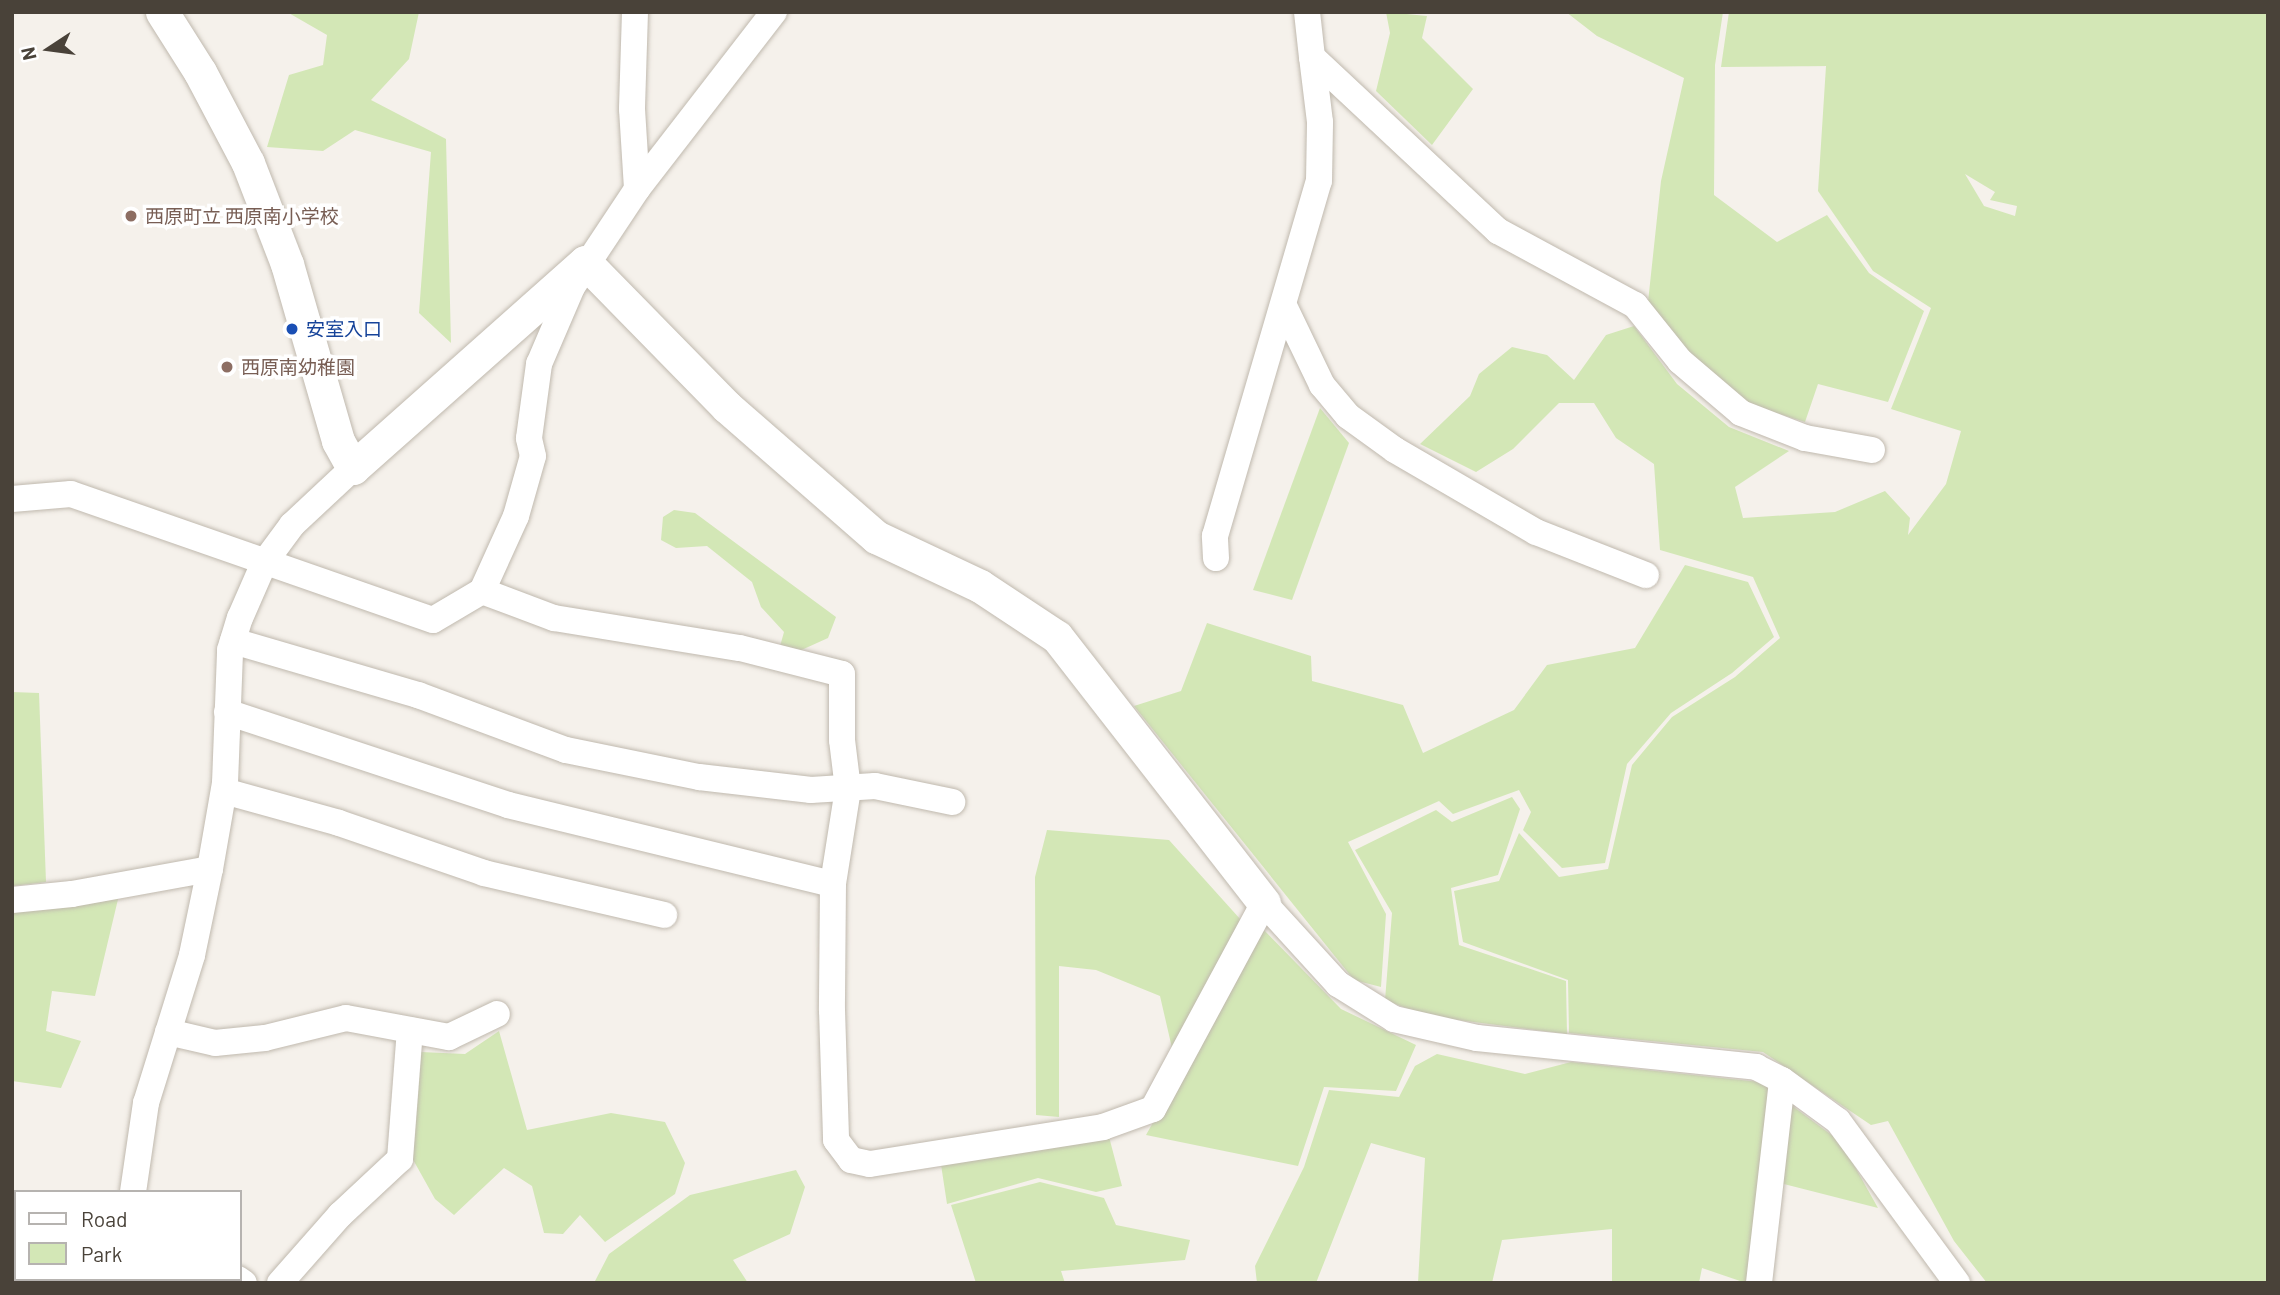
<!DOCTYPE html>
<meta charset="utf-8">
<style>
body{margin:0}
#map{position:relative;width:2280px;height:1295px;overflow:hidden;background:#f5f1eb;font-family:Barlow,"Noto Sans JP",sans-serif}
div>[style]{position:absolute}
.green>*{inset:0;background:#d3e7b6}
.roads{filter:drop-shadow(0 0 2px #c0b9ae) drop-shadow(0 0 2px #c0b9ae)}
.minor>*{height:26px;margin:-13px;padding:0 13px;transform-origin:13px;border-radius:13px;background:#fff}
.tertiary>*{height:33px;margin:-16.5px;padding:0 16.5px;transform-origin:16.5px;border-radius:16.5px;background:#fff}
.dots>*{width:19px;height:19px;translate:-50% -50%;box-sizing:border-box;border:4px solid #fff;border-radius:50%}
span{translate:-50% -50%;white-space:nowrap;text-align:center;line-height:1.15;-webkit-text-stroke:7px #fff;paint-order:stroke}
.education-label{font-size:19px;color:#785e54}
.left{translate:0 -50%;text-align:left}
.transit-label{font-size:19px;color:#164399}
.frame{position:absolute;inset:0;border:14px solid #494239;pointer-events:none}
.legend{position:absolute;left:14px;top:1190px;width:228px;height:91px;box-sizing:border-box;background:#fff;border:2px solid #b6b3b0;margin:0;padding:9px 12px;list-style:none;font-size:21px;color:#494239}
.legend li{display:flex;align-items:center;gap:14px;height:35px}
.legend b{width:35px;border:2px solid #b6b3b0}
.north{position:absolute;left:14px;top:14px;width:70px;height:70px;-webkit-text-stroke:5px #fff;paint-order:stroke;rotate:257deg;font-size:19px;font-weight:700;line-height:28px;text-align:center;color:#494239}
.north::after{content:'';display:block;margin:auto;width:24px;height:32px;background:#494239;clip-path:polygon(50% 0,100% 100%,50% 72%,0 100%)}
</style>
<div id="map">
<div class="green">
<i style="clip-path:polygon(287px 12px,419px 12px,409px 59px,371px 100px,446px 139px,451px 343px,419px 313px,431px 152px,355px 130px,323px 151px,267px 147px,289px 75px,323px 65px,327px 35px)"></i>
<i style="clip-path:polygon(1386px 12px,1427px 16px,1422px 38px,1473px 89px,1432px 145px,1376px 91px,1390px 33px)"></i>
<i style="clip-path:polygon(1566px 12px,1723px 12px,1715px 65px,1714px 195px,1777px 242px,1827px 215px,1869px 273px,1924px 311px,1888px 402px,1818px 384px,1805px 422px,1747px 404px,1681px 353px,1648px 302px,1661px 181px,1684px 78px,1597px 36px)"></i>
<i style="clip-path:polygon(evenodd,1729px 12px,2268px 12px,2268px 1283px,1987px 1283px,1954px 1241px,1888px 1121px,1871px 1125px,1763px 1052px,1569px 1033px,1568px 980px,1463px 942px,1454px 891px,1499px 881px,1519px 833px,1559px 877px,1608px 869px,1632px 765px,1672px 717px,1735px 677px,1780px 638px,1753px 577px,1660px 550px,1654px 464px,1616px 438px,1594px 403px,1559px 403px,1513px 449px,1476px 472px,1420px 444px,1470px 396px,1479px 374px,1512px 347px,1547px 355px,1574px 380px,1606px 335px,1634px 326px,1677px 384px,1729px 427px,1789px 451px,1735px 487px,1743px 518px,1835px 512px,1885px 491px,1910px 518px,1908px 535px,1946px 484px,1961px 431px,1891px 409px,1931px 308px,1873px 271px,1818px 191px,1826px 66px,1721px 67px,1729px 12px,1965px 174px,1995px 192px,1990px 200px,2017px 206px,2015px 216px,1984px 206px,1965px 174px)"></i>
<i style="clip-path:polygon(1320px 408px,1349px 443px,1292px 600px,1253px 590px)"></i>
<i style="clip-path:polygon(674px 510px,695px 513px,836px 617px,828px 638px,786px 657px,779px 650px,784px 632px,761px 607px,752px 582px,707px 546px,676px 548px,661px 540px,663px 517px)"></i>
<i style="clip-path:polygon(1685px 565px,1748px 582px,1774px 637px,1732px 673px,1671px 713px,1627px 764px,1605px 863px,1562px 868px,1523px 830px,1531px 812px,1519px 790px,1453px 814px,1439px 801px,1348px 842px,1386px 914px,1381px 987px,1354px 980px,1134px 706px,1181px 691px,1207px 623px,1311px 656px,1312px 681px,1403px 705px,1423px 753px,1514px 710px,1547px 665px,1635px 648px)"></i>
<i style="clip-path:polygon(12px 692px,39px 693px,46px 882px,12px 886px)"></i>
<i style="clip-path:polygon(1512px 797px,1520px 809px,1498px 875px,1451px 888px,1459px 945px,1566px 981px,1567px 1034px,1427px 1016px,1385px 1000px,1392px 913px,1355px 850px,1436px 810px,1452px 822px)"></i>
<i style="clip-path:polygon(1047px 830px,1169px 840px,1241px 920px,1172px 1048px,1160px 996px,1096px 970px,1059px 966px,1059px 1117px,1036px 1115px,1035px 877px)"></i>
<i style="clip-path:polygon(119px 895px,95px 996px,52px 991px,46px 1031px,81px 1041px,61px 1088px,12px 1081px,12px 911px)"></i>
<i style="clip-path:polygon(1262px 928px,1341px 1009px,1416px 1045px,1396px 1091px,1324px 1087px,1298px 1166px,1146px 1135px)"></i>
<i style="clip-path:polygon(499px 1031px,527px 1130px,611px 1113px,665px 1122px,685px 1163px,675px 1194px,605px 1242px,580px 1215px,563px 1234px,544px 1233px,532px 1186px,504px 1168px,454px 1215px,435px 1199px,411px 1156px,421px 1052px,465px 1054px)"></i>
<i style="clip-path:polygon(1437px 1054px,1525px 1074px,1571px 1062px,1760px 1082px,1841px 1142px,1878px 1208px,1760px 1178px,1746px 1283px,1702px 1268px,1699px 1283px,1612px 1283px,1612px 1229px,1502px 1240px,1492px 1283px,1418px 1283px,1425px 1158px,1371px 1143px,1316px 1283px,1257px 1283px,1255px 1266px,1304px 1167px,1329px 1090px,1399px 1097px,1415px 1066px)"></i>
<i style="clip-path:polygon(1108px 1133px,1122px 1186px,1096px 1192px,1038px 1178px,947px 1204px,940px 1158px)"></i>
<i style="clip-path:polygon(796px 1170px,805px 1187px,790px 1234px,733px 1260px,748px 1283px,594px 1283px,609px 1254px,690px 1195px)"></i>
<i style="clip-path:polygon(1040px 1182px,1104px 1198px,1116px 1225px,1190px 1240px,1185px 1260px,1061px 1271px,1065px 1283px,976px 1283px,951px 1205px)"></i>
</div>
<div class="roads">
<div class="minor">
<i style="left:635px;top:12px;width:97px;rotate:91.8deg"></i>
<i style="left:632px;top:109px;width:80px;rotate:86.4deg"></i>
<i style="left:1307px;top:12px;width:45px;rotate:83.7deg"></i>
<i style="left:1312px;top:57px;width:255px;rotate:43.1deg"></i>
<i style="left:1498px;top:231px;width:156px;rotate:28.4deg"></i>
<i style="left:1635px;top:305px;width:72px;rotate:51.2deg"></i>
<i style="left:1680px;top:361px;width:80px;rotate:40.4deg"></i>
<i style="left:1741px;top:413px;width:69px;rotate:21.3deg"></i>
<i style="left:1805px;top:438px;width:68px;rotate:10.2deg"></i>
<i style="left:1284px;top:306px;width:88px;rotate:64.3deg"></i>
<i style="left:1322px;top:385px;width:40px;rotate:50deg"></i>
<i style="left:1348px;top:416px;width:58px;rotate:35.9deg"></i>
<i style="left:1395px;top:450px;width:163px;rotate:30.2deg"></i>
<i style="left:1536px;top:532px;width:118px;rotate:21.4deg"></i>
<i style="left:12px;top:499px;width:59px;rotate:-4.8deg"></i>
<i style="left:71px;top:494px;width:383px;rotate:19.2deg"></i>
<i style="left:433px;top:620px;width:57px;rotate:-30.6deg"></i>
<i style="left:482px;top:591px;width:82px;rotate:-65.6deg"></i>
<i style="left:516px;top:516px;width:62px;rotate:-74.2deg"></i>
<i style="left:533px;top:456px;width:18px;rotate:-103deg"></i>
<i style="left:529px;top:438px;width:75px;rotate:-82.3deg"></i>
<i style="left:539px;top:364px;width:84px;rotate:-66.8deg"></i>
<i style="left:572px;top:287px;width:118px;rotate:-56.4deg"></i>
<i style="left:637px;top:189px;width:224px;rotate:-52.3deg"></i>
<i style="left:1216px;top:558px;width:22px;rotate:-93deg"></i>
<i style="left:1215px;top:536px;width:370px;rotate:-73.7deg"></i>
<i style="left:1319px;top:181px;width:59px;rotate:-89deg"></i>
<i style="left:1320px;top:122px;width:65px;rotate:-97deg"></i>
<i style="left:482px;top:591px;width:77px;rotate:20.6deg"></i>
<i style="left:554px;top:618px;width:188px;rotate:9.2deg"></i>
<i style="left:740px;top:648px;width:105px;rotate:14.3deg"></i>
<i style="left:842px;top:674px;width:66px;rotate:90deg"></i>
<i style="left:842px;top:740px;width:49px;rotate:83deg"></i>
<i style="left:848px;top:789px;width:96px;rotate:99deg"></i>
<i style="left:833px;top:884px;width:126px;rotate:90.5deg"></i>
<i style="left:832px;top:1010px;width:130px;rotate:88.2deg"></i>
<i style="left:836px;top:1140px;width:25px;rotate:53deg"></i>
<i style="left:851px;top:1160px;width:19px;rotate:12deg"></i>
<i style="left:870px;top:1164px;width:236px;rotate:-9deg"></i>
<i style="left:1103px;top:1127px;width:53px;rotate:-19.8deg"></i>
<i style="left:1153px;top:1109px;width:234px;rotate:-61.7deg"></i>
<i style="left:1264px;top:903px;width:110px;rotate:47.6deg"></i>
<i style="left:1338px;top:984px;width:66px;rotate:32deg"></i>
<i style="left:1394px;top:1019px;width:85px;rotate:12.9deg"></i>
<i style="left:1477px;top:1038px;width:281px;rotate:5.9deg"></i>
<i style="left:1756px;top:1067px;width:29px;rotate:27deg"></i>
<i style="left:1782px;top:1080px;width:69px;rotate:36.2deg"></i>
<i style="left:1838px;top:1121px;width:201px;rotate:53.7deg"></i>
<i style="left:233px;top:641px;width:193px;rotate:16.3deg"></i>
<i style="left:418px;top:695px;width:158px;rotate:20.4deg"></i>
<i style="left:566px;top:750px;width:136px;rotate:11.5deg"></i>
<i style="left:699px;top:777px;width:113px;rotate:6.6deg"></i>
<i style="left:811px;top:790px;width:64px;rotate:-3.6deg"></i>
<i style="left:875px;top:786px;width:79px;rotate:11.7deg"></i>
<i style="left:227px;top:712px;width:296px;rotate:18.3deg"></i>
<i style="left:508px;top:805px;width:334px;rotate:13.7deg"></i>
<i style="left:224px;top:791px;width:119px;rotate:15.5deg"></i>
<i style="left:339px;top:823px;width:153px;rotate:19deg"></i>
<i style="left:484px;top:873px;width:185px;rotate:13.1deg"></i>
<i style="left:12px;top:900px;width:60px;rotate:-5.7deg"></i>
<i style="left:72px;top:894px;width:140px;rotate:-10.3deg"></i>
<i style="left:168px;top:1032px;width:48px;rotate:13.2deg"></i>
<i style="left:215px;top:1043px;width:50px;rotate:-5.7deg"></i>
<i style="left:265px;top:1038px;width:83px;rotate:-13.9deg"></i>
<i style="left:346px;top:1018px;width:105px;rotate:10.5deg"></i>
<i style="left:449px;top:1037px;width:53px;rotate:-25.6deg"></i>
<i style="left:133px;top:1192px;width:90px;rotate:-81.7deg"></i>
<i style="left:146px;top:1103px;width:155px;rotate:-72.7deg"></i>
<i style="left:192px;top:955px;width:88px;rotate:-78.2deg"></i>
<i style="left:210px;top:869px;width:87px;rotate:-80.1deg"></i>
<i style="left:225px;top:783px;width:133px;rotate:-87.8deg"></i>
<i style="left:230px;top:650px;width:34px;rotate:-73deg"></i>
<i style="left:240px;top:618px;width:60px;rotate:-66.4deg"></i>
<i style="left:264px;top:563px;width:47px;rotate:-53.6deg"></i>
<i style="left:292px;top:525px;width:83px;rotate:-43.1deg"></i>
<i style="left:238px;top:1279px;width:7px;rotate:34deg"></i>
<i style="left:117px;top:1283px;width:4px;rotate:-76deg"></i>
<i style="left:280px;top:1283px;width:91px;rotate:-48.6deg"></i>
<i style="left:340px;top:1215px;width:82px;rotate:-43deg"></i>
<i style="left:400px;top:1159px;width:129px;rotate:-85.6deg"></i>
<i style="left:1759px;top:1283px;width:204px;rotate:-83.5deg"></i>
</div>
<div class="tertiary">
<i style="left:162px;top:12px;width:71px;rotate:57.7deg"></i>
<i style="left:200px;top:72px;width:103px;rotate:62.2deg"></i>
<i style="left:248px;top:163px;width:108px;rotate:68.9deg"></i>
<i style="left:287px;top:264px;width:184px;rotate:73.9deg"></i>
<i style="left:338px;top:441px;width:31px;rotate:61deg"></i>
<i style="left:353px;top:468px;width:310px;rotate:-41.6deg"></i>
<i style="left:585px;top:262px;width:203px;rotate:45.6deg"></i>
<i style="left:727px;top:407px;width:198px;rotate:41.1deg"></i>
<i style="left:876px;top:537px;width:115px;rotate:25.2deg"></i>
<i style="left:980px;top:586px;width:92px;rotate:33.5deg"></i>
<i style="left:1057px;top:637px;width:337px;rotate:52.1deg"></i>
</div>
</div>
<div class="dots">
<i style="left:131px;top:216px;background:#8d6e63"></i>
<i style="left:292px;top:329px;background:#1a4fb4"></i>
<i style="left:227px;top:367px;background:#8d6e63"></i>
</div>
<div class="education-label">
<span class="left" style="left:145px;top:216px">西原町立 西原南小学校</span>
<span class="left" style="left:241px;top:367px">西原南幼稚園</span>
</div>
<div class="transit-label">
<span class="left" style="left:306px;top:329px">安室入口</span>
</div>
<div class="frame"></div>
<ul class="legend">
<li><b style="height:9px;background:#fff"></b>Road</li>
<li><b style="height:19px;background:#d3e7b6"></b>Park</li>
</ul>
<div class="north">N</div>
</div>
